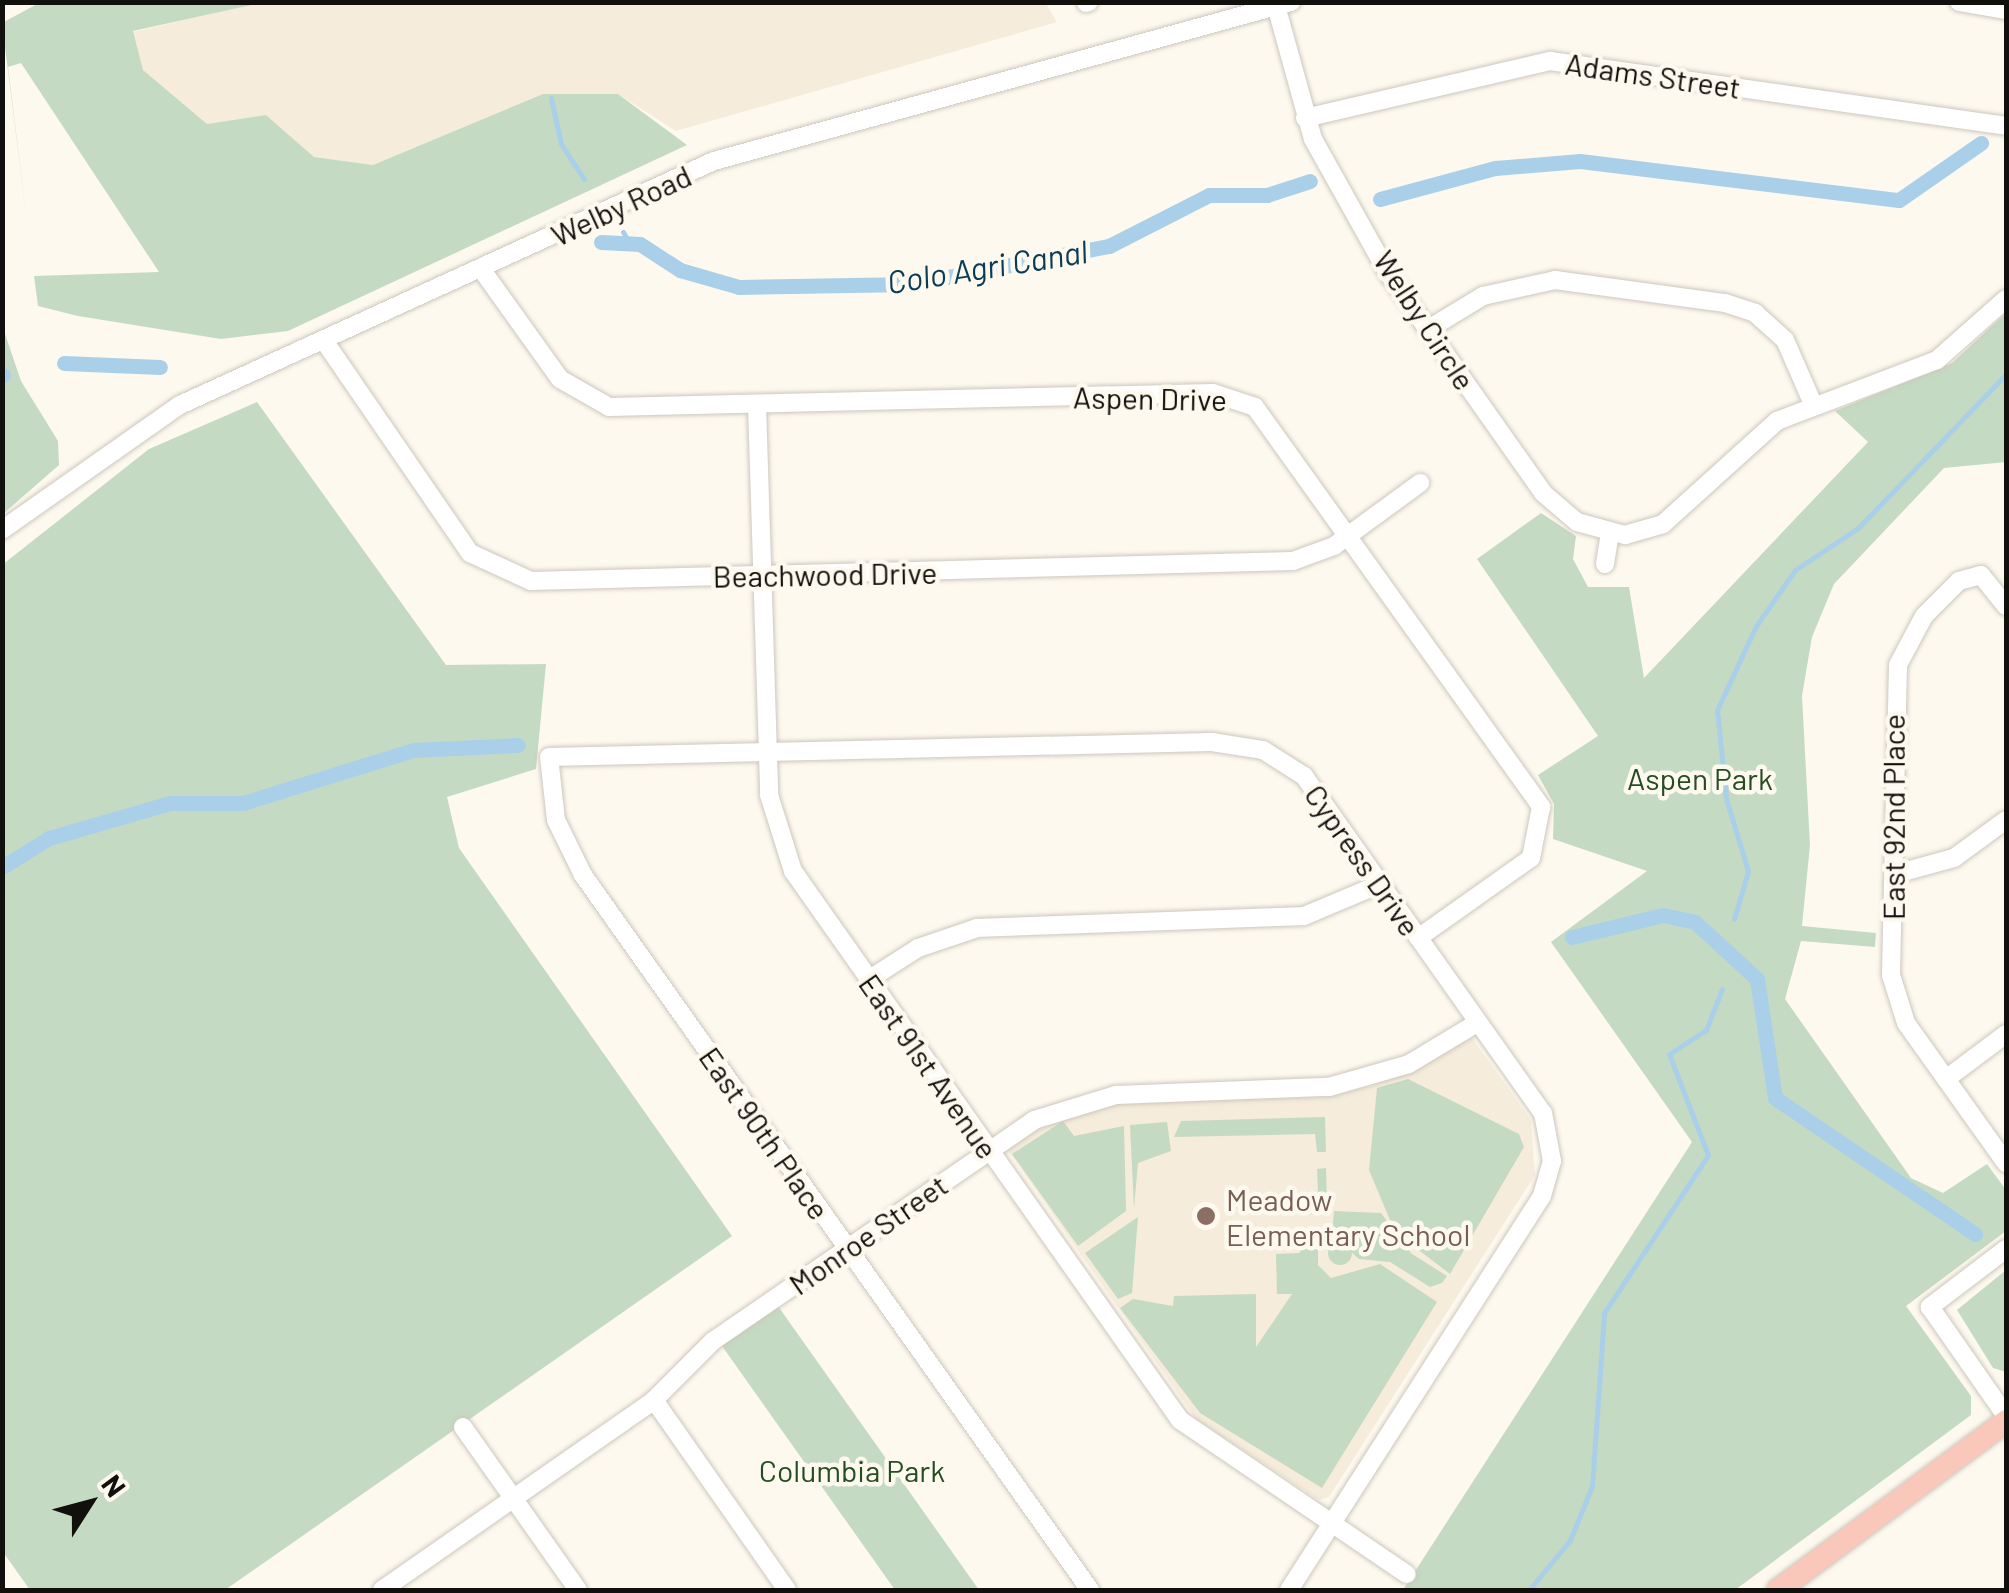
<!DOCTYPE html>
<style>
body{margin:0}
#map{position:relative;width:2009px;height:1593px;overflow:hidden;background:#fef9ef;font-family:Barlow,sans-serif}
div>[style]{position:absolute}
.built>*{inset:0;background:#f5ecdb}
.green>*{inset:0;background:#c5dac2}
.round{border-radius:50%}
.stream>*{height:5px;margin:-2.5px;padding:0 2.5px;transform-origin:2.5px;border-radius:2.5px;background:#aad0e9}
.canal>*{height:15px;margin:-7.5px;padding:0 7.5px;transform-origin:7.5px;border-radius:7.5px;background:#aad0e9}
.roads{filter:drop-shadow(0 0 2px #ccc7bd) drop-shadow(0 0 2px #ccc7bd)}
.minor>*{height:18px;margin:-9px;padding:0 9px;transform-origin:9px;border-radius:9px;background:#fff}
.major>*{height:22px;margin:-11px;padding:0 11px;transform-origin:11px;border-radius:11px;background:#f9c8bb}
.dots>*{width:28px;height:28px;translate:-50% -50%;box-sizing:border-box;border:5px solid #fef9ef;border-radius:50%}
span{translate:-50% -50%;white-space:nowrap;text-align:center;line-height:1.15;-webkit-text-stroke:9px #fef9ef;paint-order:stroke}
.street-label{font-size:30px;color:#12100d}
.park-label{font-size:30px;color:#264c21}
.education-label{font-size:30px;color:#785e54}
.left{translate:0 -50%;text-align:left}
.water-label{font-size:32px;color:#0b3c55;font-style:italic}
.frame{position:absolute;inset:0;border:5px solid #12100d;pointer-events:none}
.north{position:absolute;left:40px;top:1453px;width:100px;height:100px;-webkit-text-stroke:8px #fef9ef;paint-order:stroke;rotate:54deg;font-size:28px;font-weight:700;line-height:40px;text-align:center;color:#12100d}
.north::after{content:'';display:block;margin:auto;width:35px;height:45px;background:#12100d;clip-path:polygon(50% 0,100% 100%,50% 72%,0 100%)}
</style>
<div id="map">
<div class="built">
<i style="clip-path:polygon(261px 2px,1045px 2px,1057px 22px,676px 131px,618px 94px,543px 94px,373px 165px,314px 157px,266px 115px,207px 124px,143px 70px,133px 32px)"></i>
<i style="clip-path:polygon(1472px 1038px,1531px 1120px,1535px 1175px,1329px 1497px,1319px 1500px,1196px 1419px,1007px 1149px,1052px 1121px,1116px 1103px,1326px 1097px,1375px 1085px)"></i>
</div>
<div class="green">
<i style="clip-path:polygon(39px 3px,261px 3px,133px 31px,143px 70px,207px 124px,266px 115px,314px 157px,373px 165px,543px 94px,618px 94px,687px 145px,288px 331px,221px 339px,78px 316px,38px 306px,34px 276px,159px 272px,21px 63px,8px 67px,29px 238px,2px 23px)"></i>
<i style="clip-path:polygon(2006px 313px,2006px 462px,1944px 468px,1834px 584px,1812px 637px,1802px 696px,1810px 845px,1802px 926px,1876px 933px,1875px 947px,1801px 941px,1785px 999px,1911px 1178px,1943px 1193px,1987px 1164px,2006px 1190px,2006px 1231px,1906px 1306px,1971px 1396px,1971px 1415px,1735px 1590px,1403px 1590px,1692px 1142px,1551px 942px,1647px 871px,1553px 839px,1554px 804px,1538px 775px,1598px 736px,1477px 559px,1541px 513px,1576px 536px,1573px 559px,1588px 587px,1629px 587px,1644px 678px,1868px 442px,1835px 411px,1952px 363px)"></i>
<i style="clip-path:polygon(2px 325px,21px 381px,58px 441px,59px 465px,3px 514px)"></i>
<i style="clip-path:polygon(257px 402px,446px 665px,546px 664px,536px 769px,447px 797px,459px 848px,732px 1236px,225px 1590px,30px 1590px,3px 1552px,2px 565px,149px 449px)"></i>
<i style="clip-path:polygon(1408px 1079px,1519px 1134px,1524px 1147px,1450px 1274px,1395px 1232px,1369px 1170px,1377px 1088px)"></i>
<i style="clip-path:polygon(1325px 1117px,1326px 1152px,1317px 1152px,1315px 1134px,1174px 1137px,1181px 1121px)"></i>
<i style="clip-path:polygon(1063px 1121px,1074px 1136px,1124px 1126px,1126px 1211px,1078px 1246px,1012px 1154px)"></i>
<i style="clip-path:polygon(1167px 1122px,1171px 1151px,1138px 1163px,1134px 1209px,1130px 1125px)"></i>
<i style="clip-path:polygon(1326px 1168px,1327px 1206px,1293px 1204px,1292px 1195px,1318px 1194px,1317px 1169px)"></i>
<i style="clip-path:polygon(1381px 1213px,1412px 1254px,1447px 1276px,1442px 1283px,1430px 1287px,1390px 1262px,1359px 1259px,1332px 1235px,1334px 1211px)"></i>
<i style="clip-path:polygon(1138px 1217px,1132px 1293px,1118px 1299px,1085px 1253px)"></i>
<i class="round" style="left:1328px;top:1241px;width:24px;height:24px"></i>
<i style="clip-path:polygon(1300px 1243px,1318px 1244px,1318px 1265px,1331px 1278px,1380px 1264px,1437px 1302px,1322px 1488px,1200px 1413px,1120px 1308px,1133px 1299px,1173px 1306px,1174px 1296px,1256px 1294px,1256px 1347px,1292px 1294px,1277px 1294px,1276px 1254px,1300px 1253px)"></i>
<i style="clip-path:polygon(2006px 1270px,2006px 1372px,1993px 1368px,1957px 1310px)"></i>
<i style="clip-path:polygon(773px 1299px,979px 1590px,895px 1590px,717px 1339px)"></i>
</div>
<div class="stream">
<i style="left:551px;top:98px;width:47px;rotate:77.7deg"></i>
<i style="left:561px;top:144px;width:42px;rotate:56.7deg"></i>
<i style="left:623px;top:232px;width:12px;rotate:59deg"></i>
<i style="left:1734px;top:919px;width:50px;rotate:-73.7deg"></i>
<i style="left:1748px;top:871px;width:76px;rotate:-106.8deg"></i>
<i style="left:1726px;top:798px;width:88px;rotate:-95.8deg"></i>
<i style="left:1717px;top:710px;width:93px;rotate:-65.1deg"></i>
<i style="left:1756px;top:626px;width:68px;rotate:-55.1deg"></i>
<i style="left:1795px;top:570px;width:76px;rotate:-33.7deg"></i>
<i style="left:1858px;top:528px;width:214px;rotate:-46.1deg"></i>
<i style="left:1529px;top:1590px;width:65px;rotate:-50.6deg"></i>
<i style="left:1570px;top:1540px;width:58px;rotate:-67.8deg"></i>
<i style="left:1592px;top:1486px;width:173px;rotate:-86deg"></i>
<i style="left:1604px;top:1313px;width:189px;rotate:-56.6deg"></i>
<i style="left:1708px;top:1155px;width:108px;rotate:-111.1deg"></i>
<i style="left:1669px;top:1054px;width:44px;rotate:-33deg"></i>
<i style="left:1706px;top:1030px;width:44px;rotate:-68.7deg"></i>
</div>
<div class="canal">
<i style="left:1380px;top:199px;width:119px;rotate:-15.1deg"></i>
<i style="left:1495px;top:168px;width:85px;rotate:-4.7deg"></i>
<i style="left:1580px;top:161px;width:321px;rotate:7deg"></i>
<i style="left:1899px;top:200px;width:100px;rotate:-34.8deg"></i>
<i style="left:601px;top:242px;width:39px;rotate:3deg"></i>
<i style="left:640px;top:244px;width:48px;rotate:33deg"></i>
<i style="left:680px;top:270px;width:61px;rotate:16.1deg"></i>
<i style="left:739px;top:287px;width:172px;rotate:-1deg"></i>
<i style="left:911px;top:284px;width:202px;rotate:-10.9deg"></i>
<i style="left:1109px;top:246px;width:112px;rotate:-27deg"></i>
<i style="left:1209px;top:195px;width:58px"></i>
<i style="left:1267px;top:195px;width:45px;rotate:-18deg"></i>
<i style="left:64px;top:363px;width:96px;rotate:2.4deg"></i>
<i style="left:2px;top:375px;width:1px"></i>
<i style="left:2px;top:867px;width:55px;rotate:-31.7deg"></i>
<i style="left:49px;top:838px;width:126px;rotate:-16.1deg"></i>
<i style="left:170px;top:803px;width:73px"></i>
<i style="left:243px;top:803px;width:178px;rotate:-17.3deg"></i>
<i style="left:413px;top:750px;width:105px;rotate:-2.7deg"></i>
<i style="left:1572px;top:937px;width:94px;rotate:-13.6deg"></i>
<i style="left:1663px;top:915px;width:33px;rotate:12deg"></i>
<i style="left:1695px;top:922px;width:84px;rotate:42.6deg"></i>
<i style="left:1757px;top:979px;width:120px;rotate:81.4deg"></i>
<i style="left:1775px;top:1098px;width:242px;rotate:34.2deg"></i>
</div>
<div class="roads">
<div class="minor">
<i style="left:1275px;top:2px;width:142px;rotate:74.5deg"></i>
<i style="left:1313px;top:139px;width:154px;rotate:60.8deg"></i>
<i style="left:1388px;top:273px;width:269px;rotate:54.8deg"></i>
<i style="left:1543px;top:493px;width:45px;rotate:40.5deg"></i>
<i style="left:1577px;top:522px;width:50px;rotate:15.2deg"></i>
<i style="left:1625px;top:535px;width:40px;rotate:-16deg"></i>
<i style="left:1663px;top:524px;width:154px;rotate:-42.1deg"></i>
<i style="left:1777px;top:421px;width:171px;rotate:-20.9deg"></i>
<i style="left:1937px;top:360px;width:92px;rotate:-41.5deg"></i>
<i style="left:1959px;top:2px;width:48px;rotate:9.7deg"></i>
<i style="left:1086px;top:3px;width:3px;rotate:-18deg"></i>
<i style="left:1305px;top:118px;width:252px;rotate:-13.1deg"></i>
<i style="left:1550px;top:61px;width:461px;rotate:8.1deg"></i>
<i style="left:482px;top:270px;width:134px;rotate:54.4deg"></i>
<i style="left:560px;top:379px;width:56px;rotate:29.7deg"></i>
<i style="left:609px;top:407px;width:604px;rotate:-1.33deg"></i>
<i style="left:1213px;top:393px;width:44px;rotate:18.4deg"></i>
<i style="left:1255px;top:407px;width:492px;rotate:54.4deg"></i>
<i style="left:1541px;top:807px;width:52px;rotate:101.1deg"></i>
<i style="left:1531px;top:858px;width:138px;rotate:144.7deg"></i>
<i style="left:1427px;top:330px;width:66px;rotate:-31.3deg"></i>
<i style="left:1483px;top:296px;width:74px;rotate:-12.5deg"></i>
<i style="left:1555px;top:280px;width:172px;rotate:7.7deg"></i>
<i style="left:1725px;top:303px;width:32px;rotate:18deg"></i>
<i style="left:1755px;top:313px;width:40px;rotate:42deg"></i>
<i style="left:1785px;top:340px;width:70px;rotate:66.4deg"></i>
<i style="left:325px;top:342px;width:256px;rotate:55.5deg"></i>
<i style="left:470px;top:553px;width:67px;rotate:24.7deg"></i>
<i style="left:531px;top:581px;width:762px;rotate:-1.5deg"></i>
<i style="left:1293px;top:561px;width:44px;rotate:-20.1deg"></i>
<i style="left:1334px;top:546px;width:107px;rotate:-36.2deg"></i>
<i style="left:757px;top:405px;width:390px;rotate:88.2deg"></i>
<i style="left:769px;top:795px;width:80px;rotate:72.5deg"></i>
<i style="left:793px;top:871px;width:672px;rotate:54.82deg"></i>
<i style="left:1180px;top:1420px;width:274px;rotate:34.2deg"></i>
<i style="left:2px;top:530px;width:218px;rotate:-35.1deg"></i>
<i style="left:180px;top:405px;width:587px;rotate:-24.56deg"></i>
<i style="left:714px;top:161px;width:599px;rotate:-15.41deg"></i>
<i style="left:1605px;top:564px;width:30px;rotate:-81deg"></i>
<i style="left:2006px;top:606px;width:40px;rotate:-129deg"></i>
<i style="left:1981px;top:575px;width:23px;rotate:165deg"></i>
<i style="left:1959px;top:581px;width:49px;rotate:135deg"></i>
<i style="left:1924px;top:616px;width:55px;rotate:118deg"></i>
<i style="left:1898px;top:665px;width:310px;rotate:91.3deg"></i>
<i style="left:1891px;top:975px;width:50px;rotate:72.6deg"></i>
<i style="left:1906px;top:1023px;width:172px;rotate:54.5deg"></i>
<i style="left:1899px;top:873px;width:57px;rotate:-15.3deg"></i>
<i style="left:1954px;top:858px;width:64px;rotate:-36.2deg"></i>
<i style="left:868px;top:980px;width:59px;rotate:-32.6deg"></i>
<i style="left:918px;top:948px;width:62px;rotate:-18.7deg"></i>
<i style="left:977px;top:928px;width:327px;rotate:-2.1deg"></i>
<i style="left:1304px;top:916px;width:82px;rotate:-22.8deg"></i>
<i style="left:1946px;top:1079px;width:75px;rotate:-36.9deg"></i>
<i style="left:2006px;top:1249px;width:96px;rotate:142.7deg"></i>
<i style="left:1930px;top:1307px;width:133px;rotate:55.1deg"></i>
<i style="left:654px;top:1400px;width:232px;rotate:55deg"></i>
<i style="left:463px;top:1427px;width:199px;rotate:54.8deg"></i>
<i style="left:382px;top:1590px;width:332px;rotate:-34.9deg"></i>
<i style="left:654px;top:1400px;width:83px;rotate:-45deg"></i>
<i style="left:713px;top:1341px;width:390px;rotate:-34.5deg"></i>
<i style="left:1034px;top:1120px;width:86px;rotate:-17deg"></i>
<i style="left:1116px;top:1095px;width:213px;rotate:-2.2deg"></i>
<i style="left:1329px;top:1087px;width:83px;rotate:-16deg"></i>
<i style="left:1409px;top:1064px;width:79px;rotate:-31.1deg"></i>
<i style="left:1090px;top:1590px;width:877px;rotate:-125.34deg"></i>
<i style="left:583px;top:875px;width:61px;rotate:-116.1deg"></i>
<i style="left:556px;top:820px;width:63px;rotate:-96.3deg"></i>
<i style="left:549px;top:757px;width:663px;rotate:-1.3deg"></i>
<i style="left:1212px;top:742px;width:52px;rotate:8.9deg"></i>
<i style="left:1263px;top:750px;width:49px;rotate:32.4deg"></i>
<i style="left:1304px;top:776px;width:413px;rotate:54.7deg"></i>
<i style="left:1543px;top:1113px;width:49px;rotate:79.4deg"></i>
<i style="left:1552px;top:1161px;width:36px;rotate:106deg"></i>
<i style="left:1542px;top:1196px;width:468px;rotate:122.7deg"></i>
</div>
<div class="major">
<i style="left:1778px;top:1590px;width:284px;rotate:-36.5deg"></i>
</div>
</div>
<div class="dots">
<i style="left:1206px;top:1216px;background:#8d6e63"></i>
</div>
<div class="street-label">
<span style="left:1653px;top:75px;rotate:8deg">Adams Street</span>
<span style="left:621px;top:205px;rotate:-25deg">Welby Road</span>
<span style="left:1425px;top:320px;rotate:57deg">Welby Circle</span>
<span style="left:1150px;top:398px;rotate:1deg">Aspen Drive</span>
<span style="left:825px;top:574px;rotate:-1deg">Beachwood Drive</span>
<span style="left:1893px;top:817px;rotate:-90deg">East 92nd Place</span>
<span style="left:1363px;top:860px;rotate:55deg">Cypress Drive</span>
<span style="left:929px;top:1066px;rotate:55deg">East 91st Avenue</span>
<span style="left:765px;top:1133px;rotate:55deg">East 90th Place</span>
<span style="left:868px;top:1234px;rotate:-35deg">Monroe Street</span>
</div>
<div class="park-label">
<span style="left:1700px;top:778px">Aspen Park</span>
<span style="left:852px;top:1470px">Columbia Park</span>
</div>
<div class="education-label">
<span class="left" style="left:1226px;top:1216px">Meadow<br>Elementary School</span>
</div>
<div class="water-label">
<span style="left:987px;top:266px;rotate:-9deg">Colo Agri Canal</span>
</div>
<div class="frame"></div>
<div class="north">N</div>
</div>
